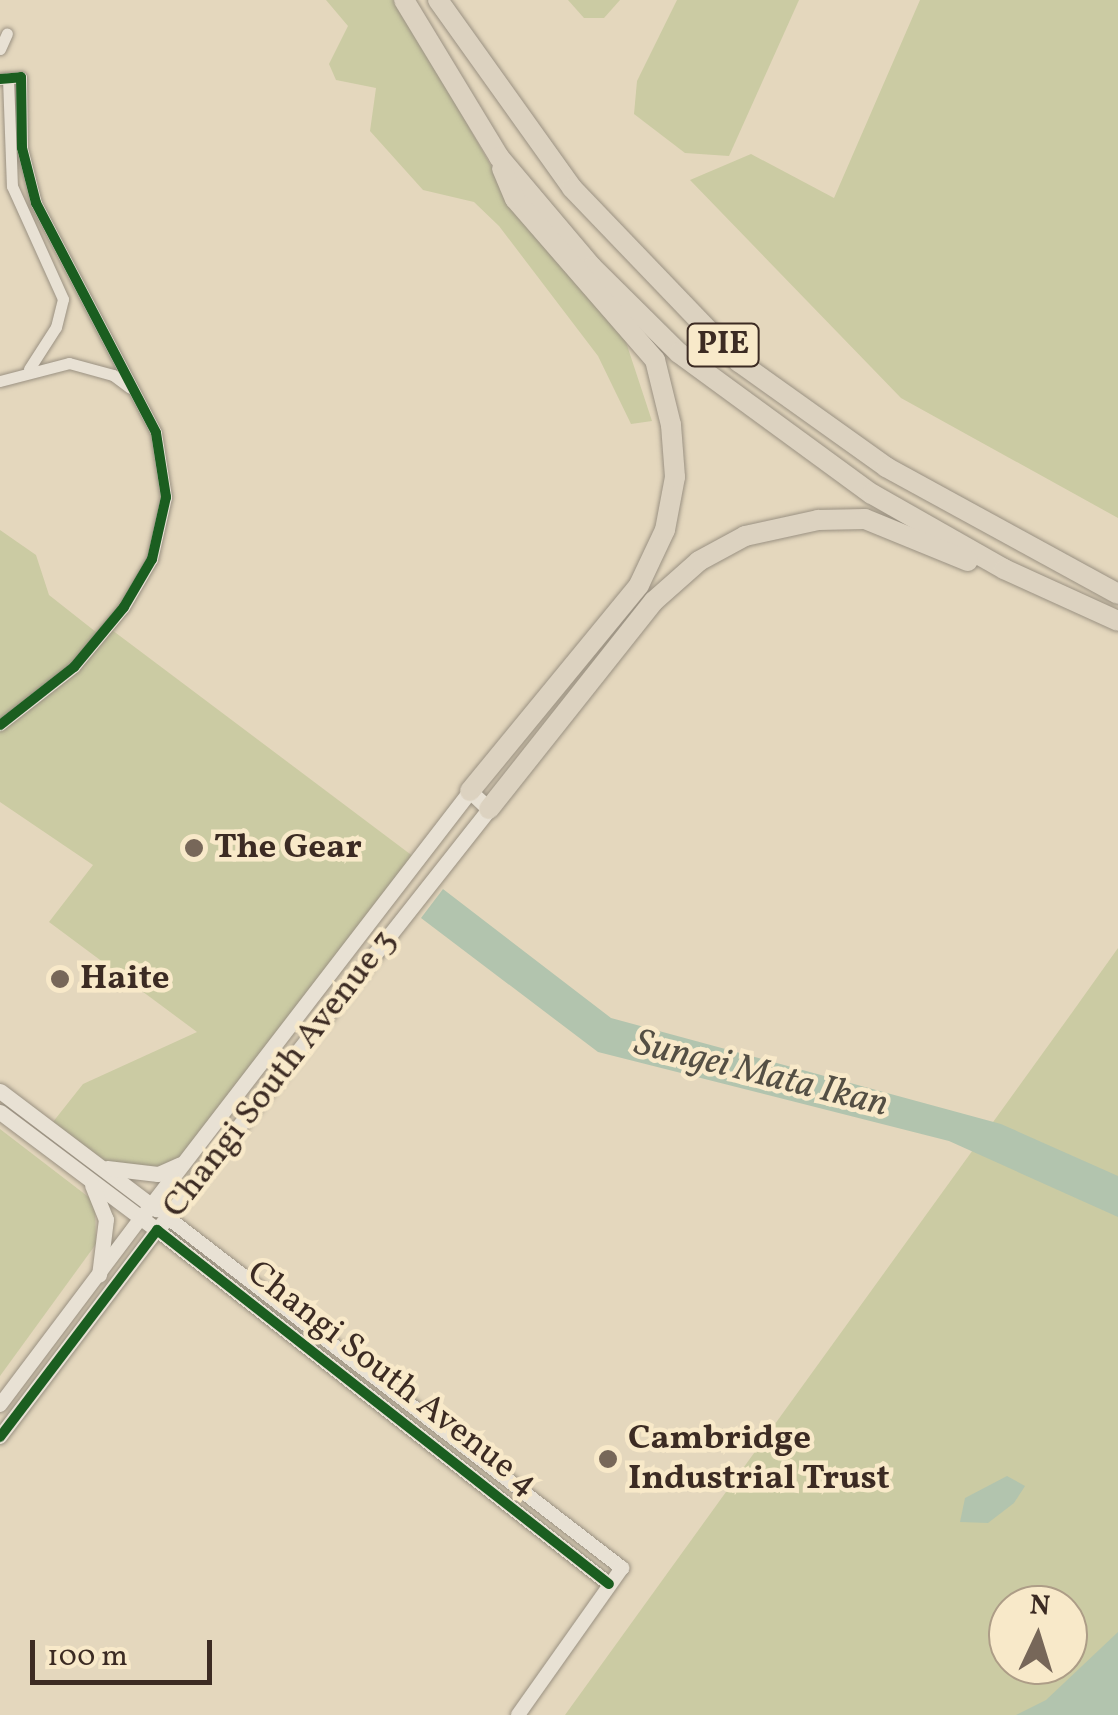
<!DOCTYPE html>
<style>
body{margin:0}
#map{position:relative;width:1118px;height:1715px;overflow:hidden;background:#e4d7bd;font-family:Vollkorn,serif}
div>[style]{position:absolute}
.green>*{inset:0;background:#cbcba3}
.water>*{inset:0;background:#b2c4ae}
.roads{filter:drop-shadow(0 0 2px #9a9182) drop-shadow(0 0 2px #9a9182)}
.minor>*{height:11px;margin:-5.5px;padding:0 5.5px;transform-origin:5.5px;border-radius:5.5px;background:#e8e1d4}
.tertiary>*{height:14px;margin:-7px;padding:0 7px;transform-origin:7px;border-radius:7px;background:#e8e1d4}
.secondary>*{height:15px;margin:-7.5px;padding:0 7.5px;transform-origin:7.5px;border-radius:7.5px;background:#e8e1d4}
.motorway>*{height:20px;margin:-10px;padding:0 10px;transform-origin:10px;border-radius:10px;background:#dcd2c0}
.cycleway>*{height:10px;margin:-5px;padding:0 5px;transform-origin:5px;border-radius:5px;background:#1b5e20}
.dots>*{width:28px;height:28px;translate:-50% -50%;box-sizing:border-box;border:5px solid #f8e9c9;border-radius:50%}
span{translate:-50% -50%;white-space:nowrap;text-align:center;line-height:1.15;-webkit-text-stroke:9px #f8e9c9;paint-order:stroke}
.shield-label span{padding:2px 8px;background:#f8e9c9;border:2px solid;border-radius:8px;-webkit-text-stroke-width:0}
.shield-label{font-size:32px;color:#3c2b23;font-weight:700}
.poi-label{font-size:35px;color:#3c2b23;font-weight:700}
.left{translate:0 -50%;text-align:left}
.street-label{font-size:35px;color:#3c2b23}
.water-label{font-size:38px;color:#544f44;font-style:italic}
.north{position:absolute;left:988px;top:1585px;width:100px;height:100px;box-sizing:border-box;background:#f8e9c9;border:2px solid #ad9d87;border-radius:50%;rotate:4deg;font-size:28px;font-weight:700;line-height:40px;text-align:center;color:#3c2b23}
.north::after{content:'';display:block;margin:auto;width:35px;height:45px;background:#776759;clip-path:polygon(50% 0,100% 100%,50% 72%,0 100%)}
.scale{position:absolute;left:30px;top:1640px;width:182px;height:45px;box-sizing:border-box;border:5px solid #3c2b23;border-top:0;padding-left:12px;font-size:30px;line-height:35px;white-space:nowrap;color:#3c2b23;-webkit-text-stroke:8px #f8e9c9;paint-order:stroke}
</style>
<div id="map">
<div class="green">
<i style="clip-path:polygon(326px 0,396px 0,513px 204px,621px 327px,652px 421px,631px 424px,598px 356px,499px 226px,474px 202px,423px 190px,370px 131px,376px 88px,336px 80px,329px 64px,348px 26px)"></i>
<i style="clip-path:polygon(568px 0,620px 0,604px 18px,584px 18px)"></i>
<i style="clip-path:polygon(677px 0,799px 0,729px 156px,685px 153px,634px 114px,637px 81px)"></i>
<i style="clip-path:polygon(920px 0,1118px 0,1118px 518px,901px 398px,690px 180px,751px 154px,834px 198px)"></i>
<i style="clip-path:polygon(0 530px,36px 555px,49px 595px,101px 636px,108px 627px,418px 860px,174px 1169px,103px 1167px,49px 1127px,83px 1084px,197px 1032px,49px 922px,93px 865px,0 802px)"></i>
<i style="clip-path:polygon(evenodd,1118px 948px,1118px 1715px,565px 1715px,1071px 1014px,1118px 948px,1008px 1605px,1068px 1605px,1068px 1665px,1008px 1665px,1008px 1605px)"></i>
<i style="clip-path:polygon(0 1129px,95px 1202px,96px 1244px,0 1376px)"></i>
</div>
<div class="water">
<i style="clip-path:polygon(443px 889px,611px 1018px,1001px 1124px,1118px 1176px,1118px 1217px,949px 1141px,598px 1052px,421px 918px)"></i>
<i style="clip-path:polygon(1007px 1476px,1025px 1486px,1014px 1503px,988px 1523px,960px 1522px,965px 1498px)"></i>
<i style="clip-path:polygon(1118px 1632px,1118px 1715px,1016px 1715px,1046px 1700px)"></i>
</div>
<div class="roads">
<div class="minor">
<i style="left:0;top:49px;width:17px;rotate:-66deg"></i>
<i style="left:8px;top:78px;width:108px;rotate:87.9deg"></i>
<i style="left:12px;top:186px;width:124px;rotate:65.7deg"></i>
<i style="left:63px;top:299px;width:29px;rotate:104deg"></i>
<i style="left:56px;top:327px;width:50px;rotate:122.7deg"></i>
<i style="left:0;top:79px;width:21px;rotate:-5deg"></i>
<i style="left:21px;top:77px;width:71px;rotate:89.2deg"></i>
<i style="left:22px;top:148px;width:57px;rotate:75.7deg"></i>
<i style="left:36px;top:203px;width:259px;rotate:62.4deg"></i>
<i style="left:156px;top:433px;width:65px;rotate:81.1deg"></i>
<i style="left:166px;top:497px;width:64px;rotate:102.7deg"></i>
<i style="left:152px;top:559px;width:56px;rotate:120.3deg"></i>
<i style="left:124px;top:607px;width:78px;rotate:129.8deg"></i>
<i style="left:74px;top:667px;width:94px;rotate:141.9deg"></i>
<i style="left:0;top:381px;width:71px;rotate:-14.6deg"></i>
<i style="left:69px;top:363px;width:46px;rotate:15.3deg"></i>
<i style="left:113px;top:375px;width:21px;rotate:37deg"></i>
</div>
<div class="tertiary">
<i style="left:167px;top:1217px;width:575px;rotate:37.65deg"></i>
<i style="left:622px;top:1568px;width:180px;rotate:125.3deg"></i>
<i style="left:0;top:1405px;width:234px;rotate:-53deg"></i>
<i style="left:0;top:1437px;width:260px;rotate:-52.8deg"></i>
<i style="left:157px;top:1230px;width:574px;rotate:38.07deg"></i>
</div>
<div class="secondary">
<i style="left:0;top:1091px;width:196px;rotate:37.1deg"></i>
<i style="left:0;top:1112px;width:196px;rotate:36.9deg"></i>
<i style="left:157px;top:1230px;width:536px;rotate:-51.74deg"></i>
<i style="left:489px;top:809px;width:26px;rotate:-137deg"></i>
<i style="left:470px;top:791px;width:539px;rotate:127.61deg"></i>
<i style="left:107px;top:1168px;width:51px;rotate:6.7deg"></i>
<i style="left:158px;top:1174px;width:24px;rotate:-24deg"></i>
<i style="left:92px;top:1185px;width:37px;rotate:68deg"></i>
<i style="left:106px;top:1219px;width:56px;rotate:97.1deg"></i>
</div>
<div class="motorway">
<i style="left:404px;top:0;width:184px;rotate:58.8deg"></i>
<i style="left:499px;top:157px;width:144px;rotate:49.8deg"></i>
<i style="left:592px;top:267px;width:122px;rotate:44.7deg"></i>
<i style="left:679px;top:353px;width:239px;rotate:36.2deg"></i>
<i style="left:872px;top:494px;width:152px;rotate:29.6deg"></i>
<i style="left:1004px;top:569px;width:125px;rotate:24.5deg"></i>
<i style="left:438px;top:0;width:231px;rotate:54.5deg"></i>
<i style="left:572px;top:188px;width:241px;rotate:46.2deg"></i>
<i style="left:739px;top:362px;width:181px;rotate:35.5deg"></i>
<i style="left:886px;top:467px;width:264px;rotate:28.7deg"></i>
<i style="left:470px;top:791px;width:266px;rotate:-50.6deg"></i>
<i style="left:639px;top:585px;width:61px;rotate:-64.7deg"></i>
<i style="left:665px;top:530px;width:54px;rotate:-79.3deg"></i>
<i style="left:675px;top:477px;width:52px;rotate:-94.4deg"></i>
<i style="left:671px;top:425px;width:67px;rotate:-103.8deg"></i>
<i style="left:655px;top:360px;width:213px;rotate:-131deg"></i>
<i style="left:515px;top:199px;width:33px;rotate:-113deg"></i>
<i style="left:489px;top:809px;width:265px;rotate:-51.6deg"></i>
<i style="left:654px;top:601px;width:60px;rotate:-41.6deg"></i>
<i style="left:699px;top:561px;width:52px;rotate:-28.5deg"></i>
<i style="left:745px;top:536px;width:75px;rotate:-12.4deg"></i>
<i style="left:818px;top:520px;width:47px;rotate:-1.2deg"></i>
<i style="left:865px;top:519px;width:111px;rotate:22.2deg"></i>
</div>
</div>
<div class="cycleway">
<i style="left:0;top:79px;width:21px;rotate:-5deg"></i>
<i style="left:21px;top:77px;width:71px;rotate:89.2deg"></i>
<i style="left:22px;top:148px;width:57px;rotate:75.7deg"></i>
<i style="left:36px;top:203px;width:259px;rotate:62.4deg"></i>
<i style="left:156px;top:433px;width:65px;rotate:81.1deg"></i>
<i style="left:166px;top:497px;width:64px;rotate:102.7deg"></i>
<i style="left:152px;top:559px;width:56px;rotate:120.3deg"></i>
<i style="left:124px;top:607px;width:78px;rotate:129.8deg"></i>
<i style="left:74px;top:667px;width:94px;rotate:141.9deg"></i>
<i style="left:0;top:1437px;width:260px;rotate:-52.8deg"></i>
<i style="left:157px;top:1230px;width:574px;rotate:38.07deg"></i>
</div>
<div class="dots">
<i style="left:194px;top:848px;background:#776759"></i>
<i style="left:60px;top:979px;background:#776759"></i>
<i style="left:608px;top:1459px;background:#776759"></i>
</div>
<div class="shield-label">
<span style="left:723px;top:345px">PIE</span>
</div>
<div class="poi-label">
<span class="left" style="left:214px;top:848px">The Gear</span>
<span class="left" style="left:80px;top:979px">Haite</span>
<span class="left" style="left:628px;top:1459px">Cambridge<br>Industrial Trust</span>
</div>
<div class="street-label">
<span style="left:280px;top:1074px;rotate:-52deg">Changi South Avenue 3</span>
<span style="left:392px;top:1379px;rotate:38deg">Changi South Avenue 4</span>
</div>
<div class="water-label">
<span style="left:761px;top:1075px;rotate:14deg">Sungei Mata Ikan</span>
</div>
<div class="north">N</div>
<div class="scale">100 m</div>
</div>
